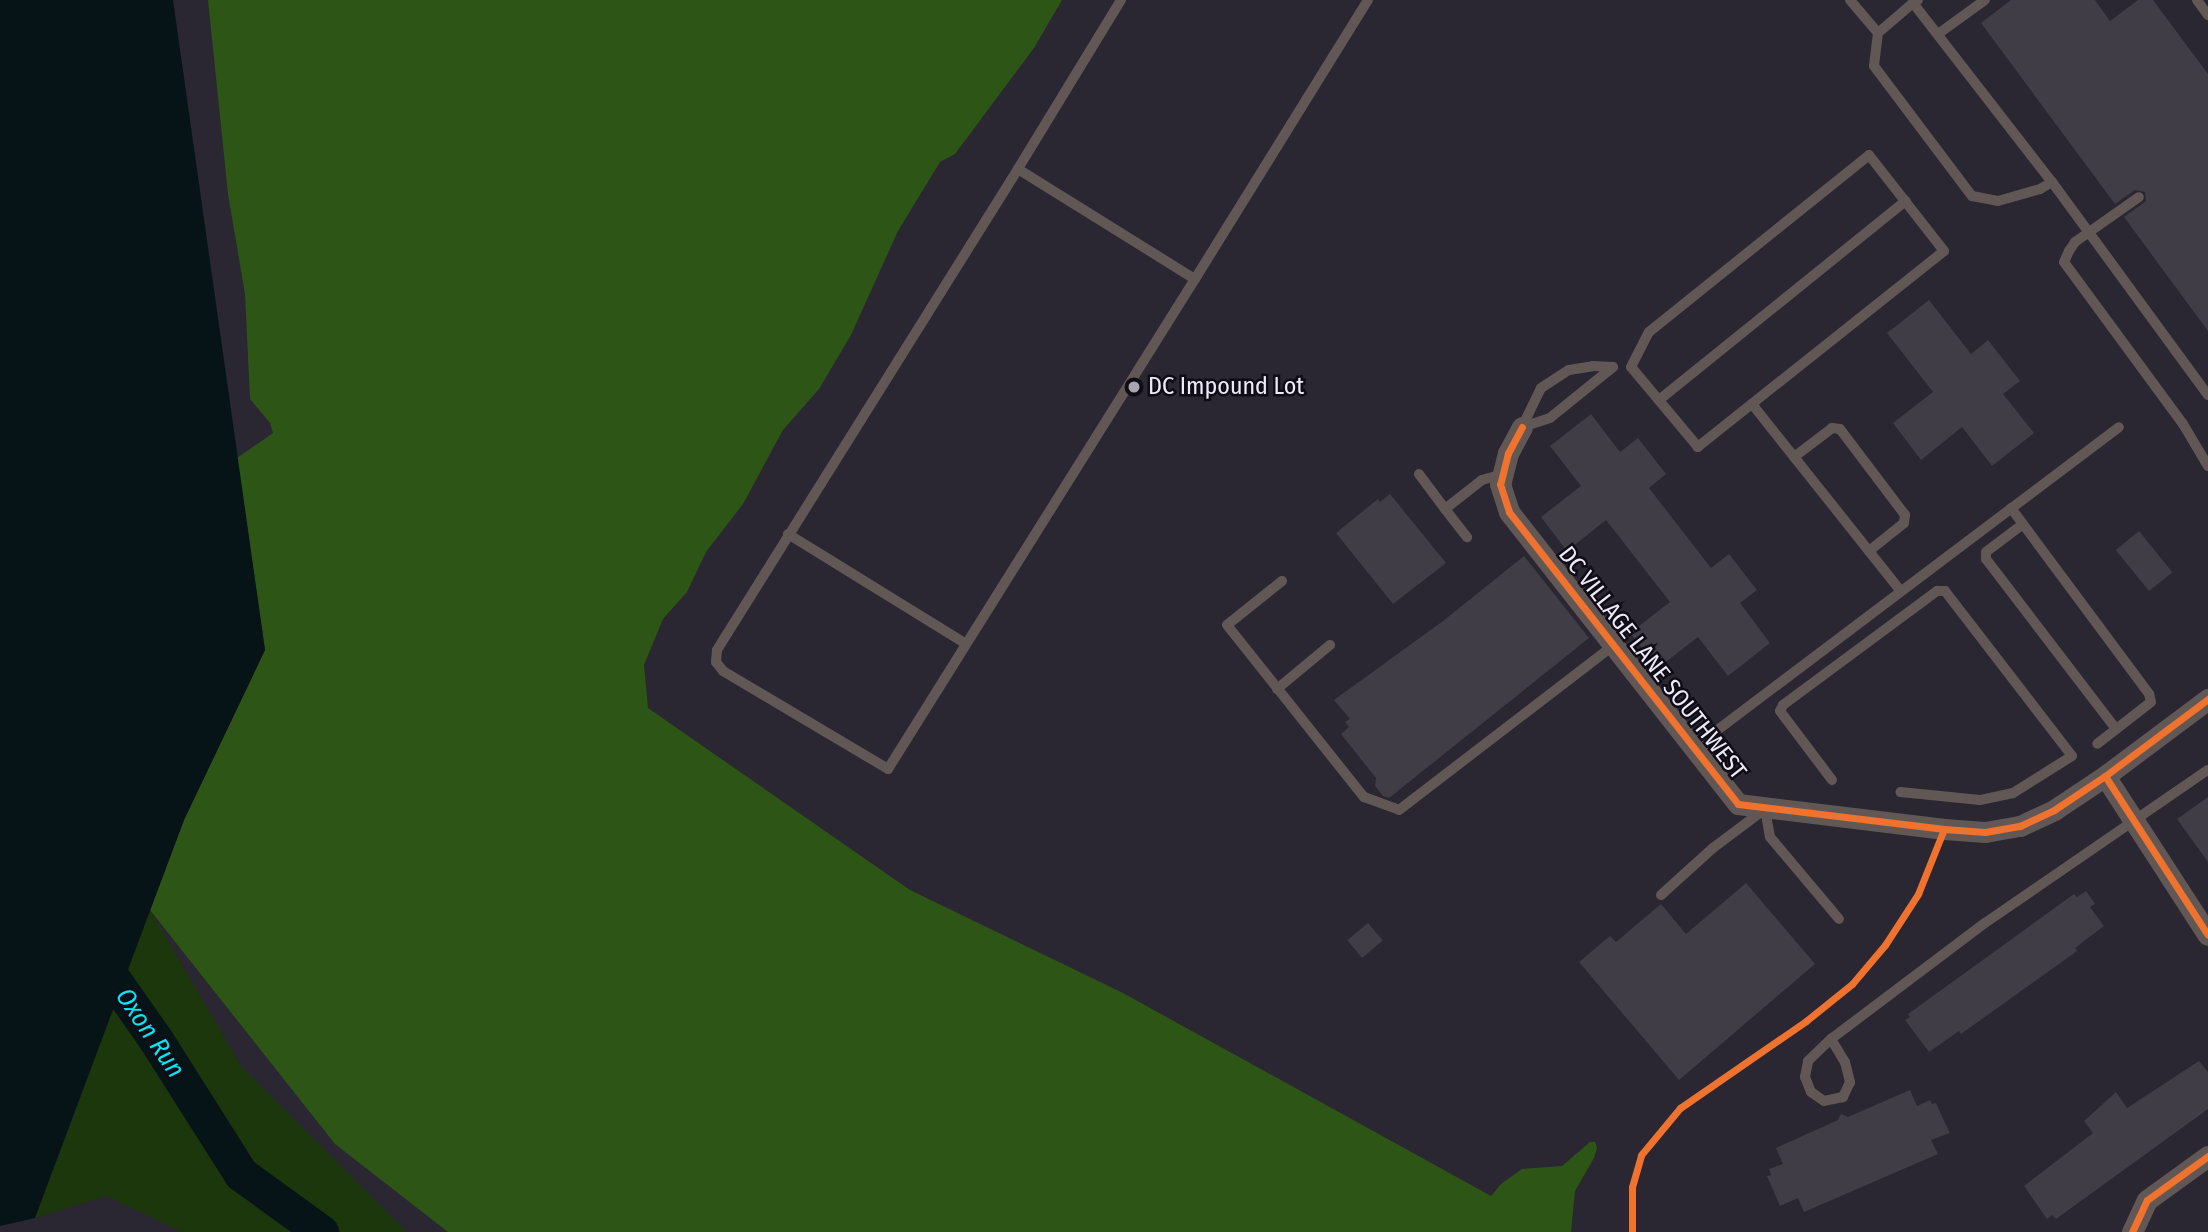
<!DOCTYPE html>
<style>
body{margin:0}
#map{position:relative;width:2208px;height:1232px;overflow:hidden;background:#2a2632;font-family:"Fira Sans Condensed",sans-serif}
div>[style]{position:absolute}
.green>*{inset:0;background:#1c370b}
.forest>*{inset:0;background:#2d5516}
.water>*{inset:0;background:#071417}
.river>*{height:35px;margin:-17.5px;padding:0 17.5px;transform-origin:17.5px;border-radius:17.5px;background:#071417}
.building>*{inset:0;background:#403d47;transform-origin:0 0}
.lane>*{height:10px;margin:-5px;padding:0 5px;transform-origin:5px;border-radius:5px;background:#615855}
.street>*{height:21px;margin:-10.5px;padding:0 10.5px;transform-origin:10.5px;border-radius:10.5px;background:#615855}
.lane-bridge>*{height:10px;margin:-5px;padding:0 5px;transform-origin:5px;border-radius:5px;background:#615855}
.cycleway>*{height:7px;margin:-3.5px;padding:0 3.5px;transform-origin:3.5px;border-radius:3.5px;background:#ef722f}
.dots>*{width:19px;height:19px;translate:-50% -50%;box-sizing:border-box;border:4px solid #0f0c16;border-radius:50%}
span{translate:-50% -50%;white-space:nowrap;text-align:center;line-height:1.15;-webkit-text-stroke:5px #0f0c16;paint-order:stroke}
.poi-label{font-size:24px;color:#ede9f8}
.left{translate:0 -50%;text-align:left}
.street-label{font-size:24px;color:#ede9f8}
.water-label{font-size:26px;color:#00e9f7;font-style:italic}
</style>
<div id="map">
<div class="green">
<i style="clip-path:polygon(150px 910px,241px 1066px,407px 1232px,182px 1232px,106px 1196px,35px 1218px)"></i>
</div>
<div class="forest">
<i style="clip-path:polygon(208px 0,1062px 0,1034px 48px,955px 154px,940px 162px,898px 231px,851px 335px,819px 389px,783px 430px,743px 504px,706px 552px,687px 592px,663px 619px,644px 665px,648px 708px,910px 890px,1123px 993px,1491px 1196px,1501px 1184px,1522px 1169px,1562px 1166px,1590px 1142px,1595px 1142px,1597px 1148px,1594px 1158px,1575px 1191px,1571px 1232px,448px 1232px,335px 1144px,150px 910px,184px 820px,265px 650px,237px 458px,273px 433px,270px 423px,250px 399px,245px 294px,228px 194px)"></i>
</div>
<div class="water">
<i style="clip-path:polygon(0 0,173px 0,265px 650px,184px 820px,35px 1218px,0 1226px)"></i>
</div>
<div class="river">
<i style="left:93px;top:950px;width:110px;rotate:55deg"></i>
<i style="left:156px;top:1040px;width:159px;rotate:57.6deg"></i>
<i style="left:241px;top:1174px;width:99px;rotate:35.9deg"></i>
</div>
<div class="building">
<i style="clip-path:polygon(2011px 0,2095px 0,2110px 21px,2138px 0,2153px 0,2208px 74px,2208px 331px,2124px 217px,2146px 201px,2145px 192px,2135px 190px,2115px 204px,1981px 23px)"></i>
<i style="clip-path:polygon(1929px 300px,1971px 354px,1988px 340px,2020px 381px,2003px 394px,2034px 433px,1992px 466px,1962px 427px,1921px 460px,1893px 423px,1933px 392px,1887px 333px)"></i>
<i style="clip-path:polygon(1591px 414px,1620px 452px,1638px 438px,1666px 474px,1649px 488px,1711px 568px,1729px 554px,1757px 590px,1740px 603px,1770px 643px,1728px 676px,1698px 637px,1658px 668px,1630px 633px,1670px 602px,1606px 520px,1567px 551px,1541px 517px,1581px 486px,1550px 446px)"></i>
<i style="clip-path:polygon(1390px 494px,1446px 563px,1393px 604px,1336px 533px,1378px 499px,1380px 502px)"></i>
<i style="left:2139px;top:531px;width:53px;height:30px;rotate:51deg"></i>
<i style="clip-path:polygon(1524px 556px,1589px 638px,1389px 798px,1383px 796px,1375px 786px,1376px 778px,1341px 734px,1349px 727px,1345px 722px,1350px 719px,1334px 700px,1443px 621px)"></i>
<i style="clip-path:polygon(2208px 797px,2208px 862px,2177px 819px)"></i>
<i style="clip-path:polygon(1746px 883px,1815px 964px,1679px 1080px,1579px 962px,1610px 936px,1616px 942px,1661px 904px,1686px 934px)"></i>
<i style="clip-path:polygon(2086px 891px,2095px 904px,2090px 907px,2104px 926px,2075px 948px,2077px 951px,1961px 1034px,1959px 1031px,1929px 1052px,1905px 1020px,1910px 1017px,1908px 1014px,2074px 894px,2077px 897px)"></i>
<i style="left:1368px;top:923px;width:23px;height:27px;rotate:50deg"></i>
<i style="clip-path:polygon(2199px 1061px,2208px 1072px,2208px 1109px,2056px 1219px,2052px 1215px,2047px 1219px,2024px 1186px,2093px 1133px,2084px 1121px,2116px 1092px,2127px 1108px)"></i>
<i style="clip-path:polygon(1910px 1090px,1917px 1106px,1930px 1100px,1932px 1104px,1936px 1103px,1945px 1123px,1950px 1133px,1931px 1140px,1938px 1154px,1804px 1212px,1798px 1198px,1780px 1206px,1767px 1176px,1771px 1175px,1769px 1169px,1783px 1164px,1776px 1148px,1838px 1120px,1841px 1114px,1848px 1117px)"></i>
</div>
<div class="lane">
<i style="left:1121px;top:0;width:198px;rotate:121.4deg"></i>
<i style="left:1018px;top:169px;width:208px;rotate:31.9deg"></i>
<i style="left:1195px;top:279px;width:328px;rotate:-58.2deg"></i>
<i style="left:1850px;top:0;width:43px;rotate:49.7deg"></i>
<i style="left:1878px;top:33px;width:33px;rotate:97deg"></i>
<i style="left:1874px;top:66px;width:163px;rotate:53deg"></i>
<i style="left:1972px;top:196px;width:26px;rotate:11deg"></i>
<i style="left:1998px;top:201px;width:44px;rotate:-15.9deg"></i>
<i style="left:2040px;top:189px;width:14px;rotate:-30deg"></i>
<i style="left:1918px;top:0;width:6px;rotate:149deg"></i>
<i style="left:1913px;top:3px;width:227px;rotate:52.2deg"></i>
<i style="left:2052px;top:182px;width:264px;rotate:53.8deg"></i>
<i style="left:2197px;top:0;width:19px;rotate:54deg"></i>
<i style="left:1878px;top:33px;width:46px;rotate:-40.6deg"></i>
<i style="left:1938px;top:34px;width:58px;rotate:-35.9deg"></i>
<i style="left:1869px;top:155px;width:122px;rotate:52deg"></i>
<i style="left:1944px;top:251px;width:315px;rotate:141.5deg"></i>
<i style="left:1698px;top:447px;width:104px;rotate:-129.9deg"></i>
<i style="left:1631px;top:367px;width:39px;rotate:-63deg"></i>
<i style="left:1649px;top:332px;width:282px;rotate:-38.8deg"></i>
<i style="left:1018px;top:169px;width:567px;rotate:122.04deg"></i>
<i style="left:717px;top:650px;width:12px;rotate:95deg"></i>
<i style="left:716px;top:662px;width:11px;rotate:52deg"></i>
<i style="left:723px;top:671px;width:192px;rotate:30.7deg"></i>
<i style="left:888px;top:769px;width:578px;rotate:-57.93deg"></i>
<i style="left:2069px;top:251px;width:12px;rotate:114deg"></i>
<i style="left:2064px;top:262px;width:201px;rotate:53.7deg"></i>
<i style="left:2183px;top:424px;width:49px;rotate:59.2deg"></i>
<i style="left:1593px;top:366px;width:20px;rotate:3deg"></i>
<i style="left:1613px;top:367px;width:81px;rotate:141deg"></i>
<i style="left:1550px;top:418px;width:29px;rotate:162deg"></i>
<i style="left:1522px;top:427px;width:43px;rotate:-64deg"></i>
<i style="left:1541px;top:388px;width:33px;rotate:-33deg"></i>
<i style="left:1569px;top:370px;width:24px;rotate:-9deg"></i>
<i style="left:1659px;top:400px;width:317px;rotate:-38.9deg"></i>
<i style="left:1752px;top:404px;width:239px;rotate:51.5deg"></i>
<i style="left:1794px;top:457px;width:48px;rotate:-37.3deg"></i>
<i style="left:1832px;top:428px;width:8px;rotate:7deg"></i>
<i style="left:1840px;top:429px;width:108px;rotate:52.9deg"></i>
<i style="left:1905px;top:515px;width:8px;rotate:97deg"></i>
<i style="left:1904px;top:523px;width:45px;rotate:141.3deg"></i>
<i style="left:1419px;top:474px;width:44px;rotate:53.4deg"></i>
<i style="left:1445px;top:509px;width:47px;rotate:-38.1deg"></i>
<i style="left:1482px;top:480px;width:22px;rotate:-16deg"></i>
<i style="left:2011px;top:508px;width:232px;rotate:53.4deg"></i>
<i style="left:2149px;top:694px;width:8px;rotate:76deg"></i>
<i style="left:2151px;top:702px;width:68px;rotate:142.1deg"></i>
<i style="left:1445px;top:509px;width:36px;rotate:52deg"></i>
<i style="left:2023px;top:524px;width:46px;rotate:142.9deg"></i>
<i style="left:1986px;top:552px;width:7px;rotate:90deg"></i>
<i style="left:1986px;top:559px;width:214px;rotate:52.6deg"></i>
<i style="left:788px;top:534px;width:209px;rotate:31.7deg"></i>
<i style="left:1282px;top:581px;width:70px;rotate:141.3deg"></i>
<i style="left:1227px;top:625px;width:220px;rotate:51.5deg"></i>
<i style="left:1364px;top:797px;width:37px;rotate:20deg"></i>
<i style="left:1399px;top:810px;width:271px;rotate:-37.5deg"></i>
<i style="left:1277px;top:689px;width:69px;rotate:-39.7deg"></i>
<i style="left:1695px;top:747px;width:531px;rotate:-37.04deg"></i>
<i style="left:1832px;top:780px;width:86px;rotate:-127deg"></i>
<i style="left:1780px;top:711px;width:7px;rotate:-63deg"></i>
<i style="left:1783px;top:705px;width:192px;rotate:-36.5deg"></i>
<i style="left:1937px;top:591px;width:8px"></i>
<i style="left:1945px;top:591px;width:208px;rotate:52.4deg"></i>
<i style="left:2072px;top:756px;width:70px;rotate:147.9deg"></i>
<i style="left:2013px;top:793px;width:34px;rotate:168deg"></i>
<i style="left:1980px;top:800px;width:80px;rotate:-174.3deg"></i>
<i style="left:1661px;top:895px;width:70px;rotate:-42.1deg"></i>
<i style="left:1713px;top:848px;width:65px;rotate:-36.9deg"></i>
<i style="left:1765px;top:809px;width:28px;rotate:80deg"></i>
<i style="left:1770px;top:837px;width:107px;rotate:49.9deg"></i>
<i style="left:1831px;top:1039px;width:27px;rotate:59deg"></i>
<i style="left:1845px;top:1062px;width:21px;rotate:76deg"></i>
<i style="left:1850px;top:1082px;width:17px;rotate:115deg"></i>
<i style="left:1843px;top:1097px;width:19px;rotate:168deg"></i>
<i style="left:1824px;top:1101px;width:16px;rotate:-145deg"></i>
<i style="left:1811px;top:1092px;width:16px;rotate:-112deg"></i>
<i style="left:1805px;top:1077px;width:16px;rotate:-79deg"></i>
<i style="left:1808px;top:1061px;width:32px;rotate:-44deg"></i>
<i style="left:1831px;top:1039px;width:193px;rotate:-37deg"></i>
<i style="left:1985px;top:923px;width:270px;rotate:-34.5deg"></i>
</div>
<div class="street">
<i style="left:1522px;top:427px;width:30px;rotate:118deg"></i>
<i style="left:1508px;top:453px;width:32px;rotate:104deg"></i>
<i style="left:1500px;top:484px;width:29px;rotate:72deg"></i>
<i style="left:1509px;top:512px;width:371px;rotate:51.9deg"></i>
<i style="left:1738px;top:804px;width:208px;rotate:6.9deg"></i>
<i style="left:1944px;top:829px;width:41px;rotate:4.2deg"></i>
<i style="left:1985px;top:832px;width:36px;rotate:-10deg"></i>
<i style="left:2020px;top:826px;width:38px;rotate:-25deg"></i>
<i style="left:2054px;top:810px;width:61px;rotate:-33.7deg"></i>
<i style="left:2105px;top:776px;width:129px;rotate:-36.8deg"></i>
<i style="left:2105px;top:776px;width:189px;rotate:57.1deg"></i>
<i style="left:2132px;top:1232px;width:35px;rotate:-65deg"></i>
<i style="left:2147px;top:1200px;width:75px;rotate:-35.8deg"></i>
</div>
<div class="lane-bridge">
<i style="left:2069px;top:251px;width:11px;rotate:-56deg"></i>
<i style="left:2075px;top:242px;width:78px;rotate:-35.1deg"></i>
</div>
<div class="cycleway">
<i style="left:1522px;top:427px;width:30px;rotate:118deg"></i>
<i style="left:1508px;top:453px;width:32px;rotate:104deg"></i>
<i style="left:1500px;top:484px;width:29px;rotate:72deg"></i>
<i style="left:1509px;top:512px;width:371px;rotate:51.9deg"></i>
<i style="left:1738px;top:804px;width:208px;rotate:6.9deg"></i>
<i style="left:1944px;top:829px;width:41px;rotate:4.2deg"></i>
<i style="left:1985px;top:832px;width:36px;rotate:-10deg"></i>
<i style="left:2020px;top:826px;width:38px;rotate:-25deg"></i>
<i style="left:2054px;top:810px;width:61px;rotate:-33.7deg"></i>
<i style="left:2105px;top:776px;width:129px;rotate:-36.8deg"></i>
<i style="left:2105px;top:776px;width:189px;rotate:57.1deg"></i>
<i style="left:1632px;top:1232px;width:45px;rotate:-90deg"></i>
<i style="left:1632px;top:1187px;width:33px;rotate:-74deg"></i>
<i style="left:1641px;top:1155px;width:61px;rotate:-50.3deg"></i>
<i style="left:1680px;top:1108px;width:153px;rotate:-34.6deg"></i>
<i style="left:1806px;top:1021px;width:59px;rotate:-38.8deg"></i>
<i style="left:1852px;top:984px;width:51px;rotate:-49.8deg"></i>
<i style="left:1885px;top:945px;width:61px;rotate:-57.1deg"></i>
<i style="left:1918px;top:894px;width:70px;rotate:-68.2deg"></i>
<i style="left:2132px;top:1232px;width:35px;rotate:-65deg"></i>
<i style="left:2147px;top:1200px;width:75px;rotate:-35.8deg"></i>
</div>
<div class="dots">
<i style="left:1134px;top:387px;background:#a9a5b3"></i>
</div>
<div class="poi-label">
<span class="left" style="left:1148px;top:387px">DC Impound Lot</span>
</div>
<div class="street-label">
<span style="left:1652px;top:663px;rotate:52deg">DC VILLAGE LANE SOUTHWEST</span>
</div>
<div class="water-label">
<span style="left:150px;top:1033px;rotate:56deg">Oxon Run</span>
</div>
</div>
